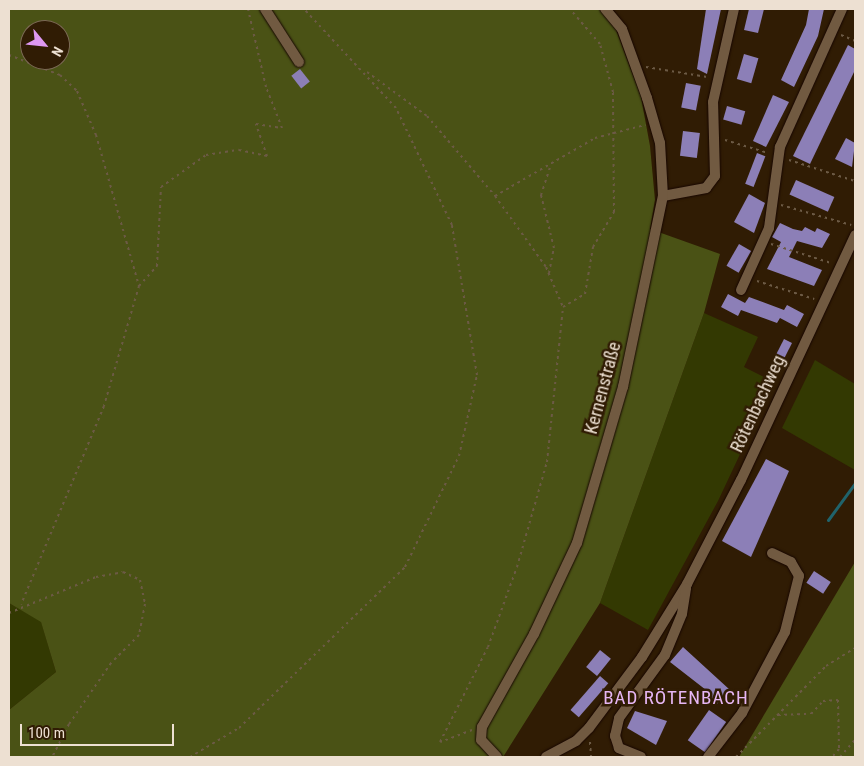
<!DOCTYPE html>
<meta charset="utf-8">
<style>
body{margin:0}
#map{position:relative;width:864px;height:766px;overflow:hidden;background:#301c04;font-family:"Roboto Condensed",sans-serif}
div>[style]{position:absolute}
.green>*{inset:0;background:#333902}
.forest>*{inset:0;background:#4a5215}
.stream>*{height:3px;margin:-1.5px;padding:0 1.5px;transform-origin:1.5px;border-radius:1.5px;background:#20636b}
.building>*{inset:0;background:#8c7fb7;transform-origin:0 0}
.path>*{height:2px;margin-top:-1px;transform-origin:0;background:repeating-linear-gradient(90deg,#6c5a45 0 2.5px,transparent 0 6.5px)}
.roads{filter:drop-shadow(0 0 1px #170600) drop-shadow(0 0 1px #170600)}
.minor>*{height:10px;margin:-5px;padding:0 5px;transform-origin:5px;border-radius:5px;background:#715a41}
span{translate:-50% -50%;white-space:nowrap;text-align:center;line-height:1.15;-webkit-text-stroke:5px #301c04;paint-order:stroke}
.street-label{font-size:18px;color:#ede0d2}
.neighbourhood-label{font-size:19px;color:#e6b6f4;letter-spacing:1px}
.frame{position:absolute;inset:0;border:10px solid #ede0d2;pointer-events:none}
.north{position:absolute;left:20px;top:20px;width:50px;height:50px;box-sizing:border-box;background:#301c04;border:1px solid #7c6a56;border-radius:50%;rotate:118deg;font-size:14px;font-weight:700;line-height:20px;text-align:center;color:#ede0d2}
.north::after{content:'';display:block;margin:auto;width:18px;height:22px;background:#de98f2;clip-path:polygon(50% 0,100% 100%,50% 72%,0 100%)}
.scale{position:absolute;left:20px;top:724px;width:154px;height:22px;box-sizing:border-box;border:2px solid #ede0d2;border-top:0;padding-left:6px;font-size:15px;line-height:18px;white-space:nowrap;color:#ede0d2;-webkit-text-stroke:4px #301c04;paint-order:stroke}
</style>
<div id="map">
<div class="green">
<i style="clip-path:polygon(704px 313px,758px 337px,744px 367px,774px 382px,718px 501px,648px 630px,600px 603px)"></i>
<i style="clip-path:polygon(815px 360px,855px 384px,855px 470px,782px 428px)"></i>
<i style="clip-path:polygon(9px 603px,41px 621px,56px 672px,9px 710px)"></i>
</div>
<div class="forest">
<i style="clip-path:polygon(evenodd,9px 9px,599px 9px,616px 30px,641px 97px,650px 146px,655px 200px,650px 229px,720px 254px,704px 313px,600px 603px,503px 757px,9px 757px,9px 710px,56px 672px,41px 622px,9px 603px,9px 9px,30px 30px,60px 30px,60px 60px,30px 60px,30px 30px)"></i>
<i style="clip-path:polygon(855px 562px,855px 757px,739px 757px)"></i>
</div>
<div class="stream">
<i style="left:828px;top:520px;width:46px;rotate:-53.9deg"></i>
</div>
<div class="building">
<i style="clip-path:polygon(706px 9px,721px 9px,707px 74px,697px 69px)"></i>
<i style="clip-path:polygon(749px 9px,764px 9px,758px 33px,744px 30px)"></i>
<i style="clip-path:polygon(809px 9px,824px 9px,818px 36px,794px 87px,781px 80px,806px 25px)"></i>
<i style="clip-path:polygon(848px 45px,855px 49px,855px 70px,810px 164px,793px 156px)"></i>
<i style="left:744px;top:54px;width:15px;height:26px;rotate:16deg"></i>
<i style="left:300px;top:69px;width:16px;height:11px;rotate:52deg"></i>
<i style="left:686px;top:83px;width:15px;height:25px;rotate:11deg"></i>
<i style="clip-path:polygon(773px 95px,789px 102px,766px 147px,753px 141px)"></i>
<i style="left:727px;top:106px;width:19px;height:14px;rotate:16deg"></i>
<i style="left:683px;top:131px;width:17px;height:25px;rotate:7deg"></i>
<i style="clip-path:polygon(846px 138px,855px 143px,852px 167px,835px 159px)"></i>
<i style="left:757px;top:153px;width:9px;height:33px;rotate:21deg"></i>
<i style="left:796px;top:180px;width:42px;height:16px;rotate:24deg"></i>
<i style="clip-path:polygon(749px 194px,765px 203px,754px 233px,734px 222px)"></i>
<i style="clip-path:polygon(780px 223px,793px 229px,802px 231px,805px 227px,815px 232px,817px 228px,830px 234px,822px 248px,797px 241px,789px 257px,822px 270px,814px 286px,767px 269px,781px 242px,772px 237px)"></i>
<i style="left:739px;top:244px;width:14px;height:25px;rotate:30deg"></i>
<i style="clip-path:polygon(728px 294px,745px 303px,749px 297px,784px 310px,787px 305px,804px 314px,797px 327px,780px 318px,777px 323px,741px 310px,738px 316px,721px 307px)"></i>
<i style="left:784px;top:339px;width:9px;height:40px;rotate:27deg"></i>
<i style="clip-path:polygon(766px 459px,789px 471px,751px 557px,722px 541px)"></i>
<i style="left:814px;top:571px;width:20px;height:14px;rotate:33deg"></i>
<i style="clip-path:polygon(683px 647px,730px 690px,715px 706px,702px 694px,706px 690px,670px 662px)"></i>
<i style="left:600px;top:650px;width:14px;height:22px;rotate:39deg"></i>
<i style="left:600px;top:676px;width:11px;height:45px;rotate:41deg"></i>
<i style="left:709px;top:710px;width:21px;height:37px;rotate:35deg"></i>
<i style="clip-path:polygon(635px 711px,667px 721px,656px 745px,627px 728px)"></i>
</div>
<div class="path">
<i style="left:841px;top:35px;width:15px;rotate:23deg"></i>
<i style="left:9px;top:55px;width:55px;rotate:21.4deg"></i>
<i style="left:60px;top:75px;width:23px;rotate:43deg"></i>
<i style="left:77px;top:91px;width:48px;rotate:66.6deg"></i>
<i style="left:96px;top:135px;width:157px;rotate:74.1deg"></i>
<i style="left:139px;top:286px;width:125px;rotate:106.3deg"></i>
<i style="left:104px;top:406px;width:215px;rotate:112.7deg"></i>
<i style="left:646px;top:67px;width:62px;rotate:9.3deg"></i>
<i style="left:367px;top:72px;width:74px;rotate:36.3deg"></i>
<i style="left:427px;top:116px;width:105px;rotate:49.6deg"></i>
<i style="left:495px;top:196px;width:87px;rotate:54.3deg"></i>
<i style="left:546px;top:267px;width:43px;rotate:67deg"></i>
<i style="left:725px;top:140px;width:45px;rotate:16.8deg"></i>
<i style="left:789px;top:160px;width:69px;rotate:17.7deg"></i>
<i style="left:495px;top:196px;width:116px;rotate:-30.1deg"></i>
<i style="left:595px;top:138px;width:52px;rotate:-14.6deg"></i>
<i style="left:781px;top:205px;width:73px;rotate:15.9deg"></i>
<i style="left:771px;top:244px;width:63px;rotate:17.6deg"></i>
<i style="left:549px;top:273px;width:25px;rotate:-79deg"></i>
<i style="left:554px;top:248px;width:55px;rotate:-103.8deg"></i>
<i style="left:541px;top:195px;width:29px;rotate:-72deg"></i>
<i style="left:757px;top:281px;width:60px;rotate:17.5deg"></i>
<i style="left:139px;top:286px;width:27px;rotate:-48deg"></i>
<i style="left:157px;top:266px;width:79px;rotate:-87.1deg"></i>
<i style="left:161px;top:187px;width:55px;rotate:-35.4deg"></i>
<i style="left:206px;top:155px;width:33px;rotate:-9deg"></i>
<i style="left:239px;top:150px;width:29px;rotate:12deg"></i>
<i style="left:267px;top:156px;width:34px;rotate:-109deg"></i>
<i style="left:256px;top:124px;width:26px;rotate:9deg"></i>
<i style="left:282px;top:128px;width:44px;rotate:-111.3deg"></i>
<i style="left:266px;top:87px;width:80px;rotate:-103deg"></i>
<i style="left:9px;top:613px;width:94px;rotate:-22.5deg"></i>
<i style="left:96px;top:577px;width:27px;rotate:-10deg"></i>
<i style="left:123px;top:572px;width:19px;rotate:25deg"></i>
<i style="left:140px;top:580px;width:25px;rotate:78deg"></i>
<i style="left:145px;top:604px;width:32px;rotate:101deg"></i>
<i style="left:139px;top:635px;width:40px;rotate:135deg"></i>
<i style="left:111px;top:663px;width:74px;rotate:124.5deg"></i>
<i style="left:69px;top:724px;width:37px;rotate:117deg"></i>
<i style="left:778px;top:715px;width:33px;rotate:-2deg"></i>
<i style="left:811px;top:714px;width:18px;rotate:-47deg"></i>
<i style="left:823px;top:701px;width:15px;rotate:-4deg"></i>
<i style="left:838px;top:700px;width:49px;rotate:88.8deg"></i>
<i style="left:839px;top:749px;width:11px;rotate:131deg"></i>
<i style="left:472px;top:730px;width:34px;rotate:159deg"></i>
<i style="left:440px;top:742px;width:106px;rotate:-63.2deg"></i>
<i style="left:488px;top:647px;width:85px;rotate:-70.1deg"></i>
<i style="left:517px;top:567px;width:109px;rotate:-74.1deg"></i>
<i style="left:547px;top:462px;width:156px;rotate:-84.1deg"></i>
<i style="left:563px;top:307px;width:26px;rotate:-31deg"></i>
<i style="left:585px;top:294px;width:48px;rotate:-80.3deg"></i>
<i style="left:593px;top:247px;width:41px;rotate:-59deg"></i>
<i style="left:614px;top:212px;width:120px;rotate:-90.5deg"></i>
<i style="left:613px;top:92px;width:50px;rotate:-105.2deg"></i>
<i style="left:600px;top:44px;width:46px;rotate:-130.6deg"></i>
<i style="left:590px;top:742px;width:15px;rotate:86deg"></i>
<i style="left:190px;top:757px;width:57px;rotate:-30.6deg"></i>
<i style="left:239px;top:728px;width:231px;rotate:-44.1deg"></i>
<i style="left:405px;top:567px;width:123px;rotate:-64.1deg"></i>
<i style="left:459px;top:456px;width:83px;rotate:-77.5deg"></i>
<i style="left:477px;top:375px;width:152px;rotate:-99.5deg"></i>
<i style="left:452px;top:225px;width:130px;rotate:-115.6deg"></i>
<i style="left:396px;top:108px;width:135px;rotate:-132.9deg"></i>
<i style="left:736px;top:757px;width:128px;rotate:-45.3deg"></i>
<i style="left:826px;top:666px;width:34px;rotate:-32deg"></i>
<i style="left:840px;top:757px;width:23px;rotate:-49deg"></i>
</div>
<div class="roads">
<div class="minor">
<i style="left:265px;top:9px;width:63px;rotate:57.3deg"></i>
<i style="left:663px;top:196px;width:44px;rotate:-10.5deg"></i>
<i style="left:706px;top:188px;width:15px;rotate:-53deg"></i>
<i style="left:715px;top:176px;width:74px;rotate:-91.5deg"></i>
<i style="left:713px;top:102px;width:95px;rotate:-77.3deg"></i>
<i style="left:741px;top:290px;width:68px;rotate:-65.7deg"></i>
<i style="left:769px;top:228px;width:82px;rotate:-82.3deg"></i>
<i style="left:780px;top:147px;width:151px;rotate:-65.8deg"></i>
<i style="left:497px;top:757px;width:23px;rotate:-133deg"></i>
<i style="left:481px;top:740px;width:13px;rotate:-86deg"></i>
<i style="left:482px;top:727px;width:107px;rotate:-60.8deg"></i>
<i style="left:534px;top:634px;width:101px;rotate:-64.7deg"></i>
<i style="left:577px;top:543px;width:163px;rotate:-73.6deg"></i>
<i style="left:623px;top:387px;width:195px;rotate:-78.2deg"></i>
<i style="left:663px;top:196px;width:53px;rotate:-93.2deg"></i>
<i style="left:660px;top:143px;width:47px;rotate:-106.1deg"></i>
<i style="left:647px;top:98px;width:73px;rotate:-109.9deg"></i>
<i style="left:622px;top:29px;width:26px;rotate:-130deg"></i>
<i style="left:546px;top:757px;width:34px;rotate:-28deg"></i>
<i style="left:576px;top:741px;width:18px;rotate:-45deg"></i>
<i style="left:589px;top:728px;width:89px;rotate:-53.3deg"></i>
<i style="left:642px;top:657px;width:86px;rotate:-58.3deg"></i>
<i style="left:687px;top:584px;width:117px;rotate:-62.6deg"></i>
<i style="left:741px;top:480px;width:270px;rotate:-65deg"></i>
<i style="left:641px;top:757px;width:24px;rotate:-158deg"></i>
<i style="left:619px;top:748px;width:13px;rotate:-108deg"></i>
<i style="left:615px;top:736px;width:18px;rotate:-77deg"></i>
<i style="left:619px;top:718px;width:78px;rotate:-53.9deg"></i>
<i style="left:665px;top:655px;width:44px;rotate:-67.5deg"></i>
<i style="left:682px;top:614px;width:26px;rotate:-81deg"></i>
<i style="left:708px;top:757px;width:56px;rotate:-52.3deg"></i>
<i style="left:742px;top:713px;width:92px;rotate:-62deg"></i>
<i style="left:785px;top:632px;width:58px;rotate:-76deg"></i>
<i style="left:799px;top:576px;width:16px;rotate:-120deg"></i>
<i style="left:791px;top:562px;width:21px;rotate:-155deg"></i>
</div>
</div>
<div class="street-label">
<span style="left:603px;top:388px;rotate:-75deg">Kernenstraße</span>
<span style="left:758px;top:404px;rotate:-65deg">Rötenbachweg</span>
</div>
<div class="neighbourhood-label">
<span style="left:676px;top:698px">BAD RÖTENBACH</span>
</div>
<div class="frame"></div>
<div class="north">N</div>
<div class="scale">100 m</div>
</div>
